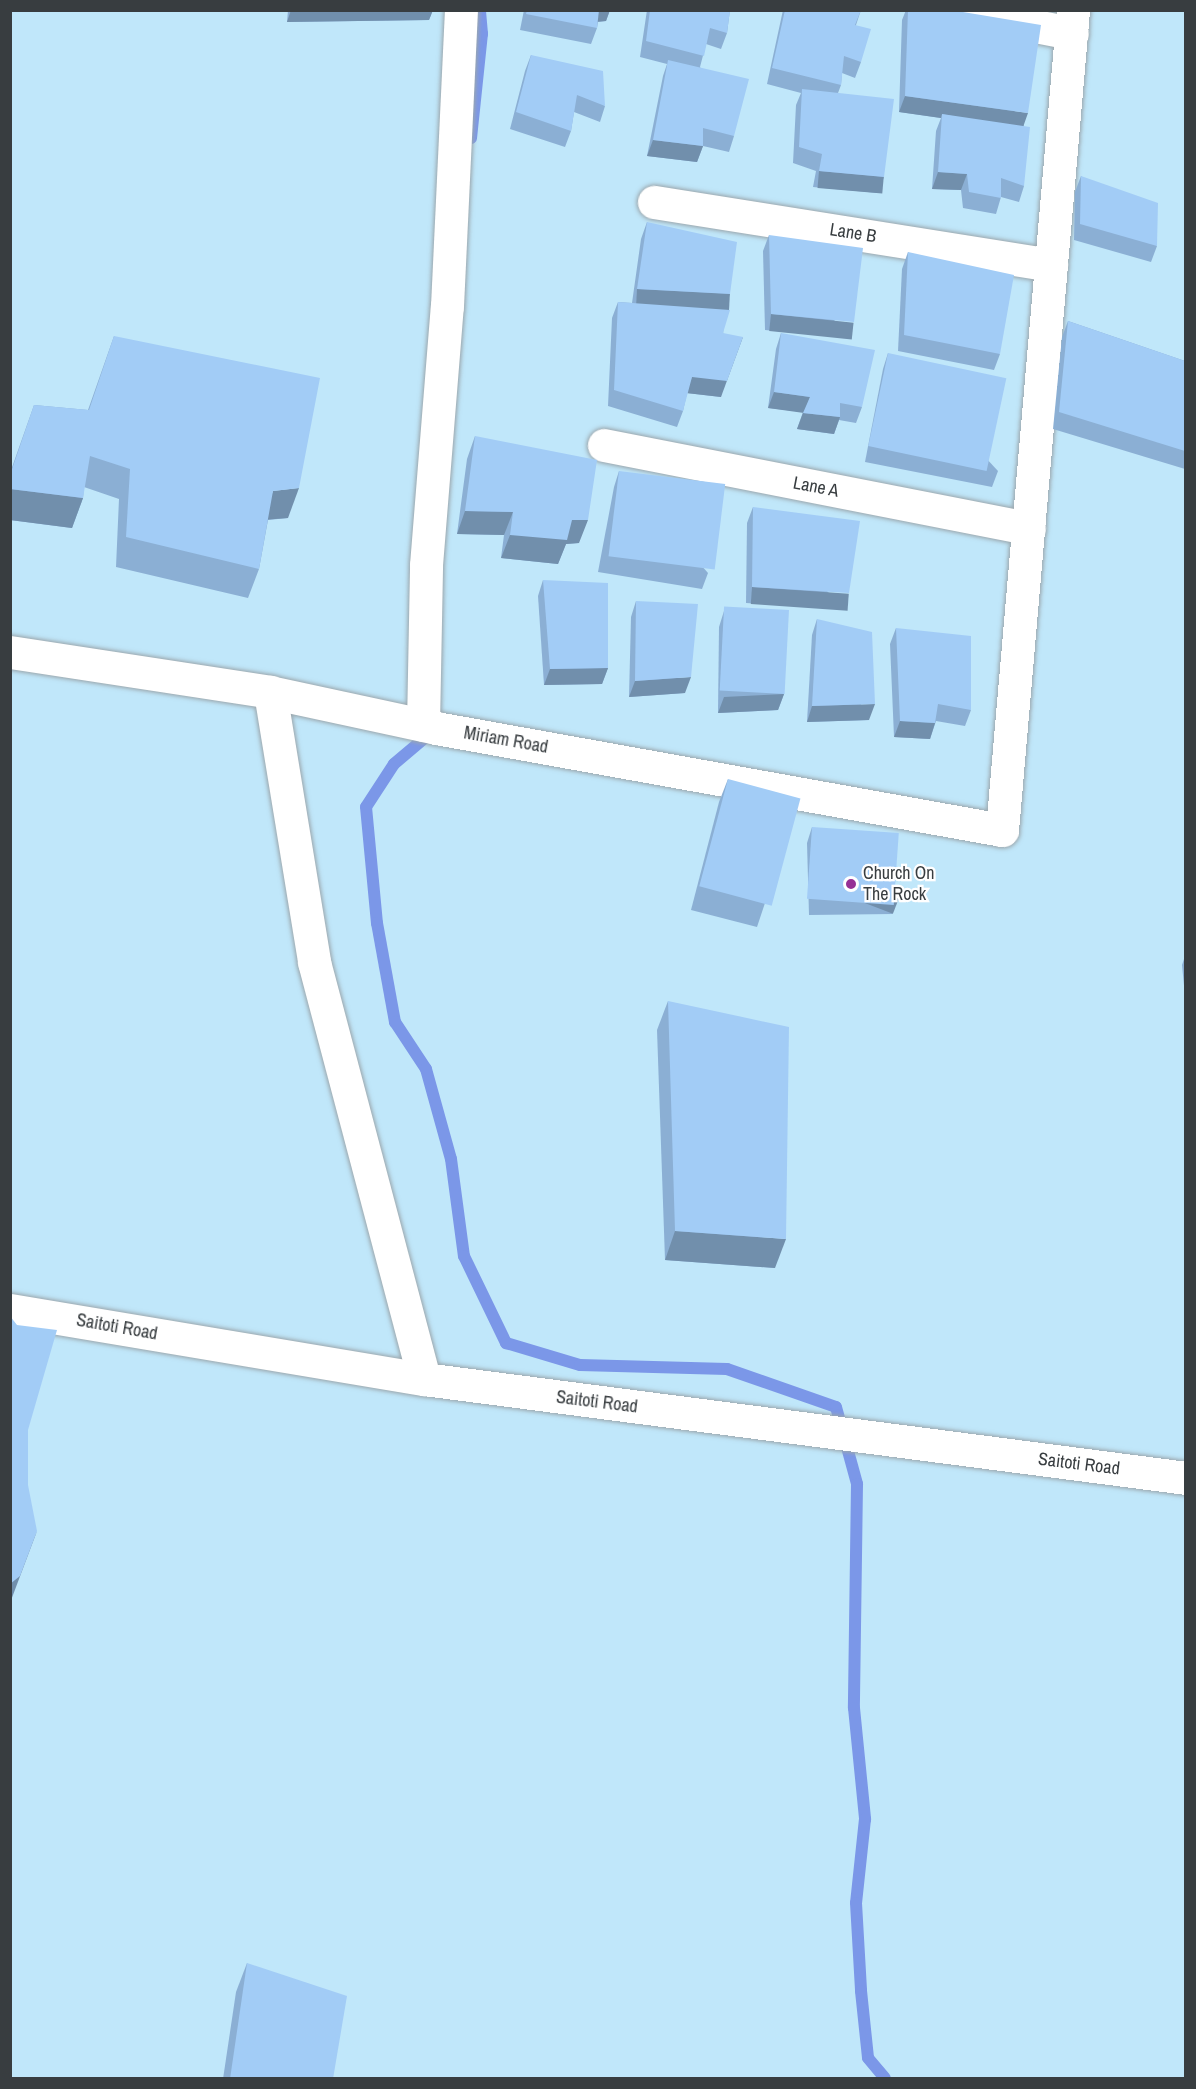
<!DOCTYPE html>
<style>
body{margin:0}
#map{position:relative;width:1196px;height:2089px;overflow:hidden;background:#e7f3fa;font-family:"Archivo Narrow",sans-serif}
div>[style]{position:absolute}
.green>*{inset:0;background:#c0e7fa;transform-origin:0 0}
.stream>*{height:12px;margin:-6px;padding:0 6px;transform-origin:6px;border-radius:6px;background:#7b97e8}
.roads{filter:drop-shadow(0 0 2px #9ba7ad) drop-shadow(0 0 2px #9ba7ad)}
.minor>*{height:33px;margin:-16.5px;padding:0 16.5px;transform-origin:16.5px;border-radius:16.5px;background:#fff}
.wall>*{inset:0;background:#8bafd4}
.shaded-wall>*{inset:0;background:#718fac;transform-origin:0 0}
.building>*{inset:0;background:#a2ccf6;transform-origin:0 0}
.dots>*{width:16px;height:16px;translate:-50% -50%;box-sizing:border-box;border:3px solid #fff;border-radius:50%}
span{translate:-50% -50%;white-space:nowrap;text-align:center;line-height:1.15;-webkit-text-stroke:4.5px #fff;paint-order:stroke}
.street-label{font-size:18px;color:#383d40}
.poi-label{font-size:18px;color:#383d40}
.left{translate:0 -50%;text-align:left}
.frame{position:absolute;inset:0;border:12px solid #383d40;pointer-events:none}
</style>
<div id="map">
<div class="green">
<i style="left:11px;top:11px;width:1174px;height:2067px"></i>
</div>
<div class="stream">
<i style="left:471px;top:138px;width:105px;rotate:-84deg"></i>
<i style="left:482px;top:34px;width:24px;rotate:-95deg"></i>
<i style="left:433px;top:731px;width:51px;rotate:139.8deg"></i>
<i style="left:394px;top:764px;width:51px;rotate:123.1deg"></i>
<i style="left:366px;top:807px;width:117px;rotate:84.6deg"></i>
<i style="left:377px;top:923px;width:101px;rotate:79.7deg"></i>
<i style="left:395px;top:1022px;width:56px;rotate:56.6deg"></i>
<i style="left:426px;top:1069px;width:93px;rotate:74.5deg"></i>
<i style="left:451px;top:1159px;width:98px;rotate:82.4deg"></i>
<i style="left:464px;top:1256px;width:97px;rotate:64.2deg"></i>
<i style="left:506px;top:1343px;width:77px;rotate:16.6deg"></i>
<i style="left:580px;top:1365px;width:147px;rotate:1.6deg"></i>
<i style="left:727px;top:1369px;width:115px;rotate:19.2deg"></i>
<i style="left:836px;top:1407px;width:80px;rotate:74.7deg"></i>
<i style="left:857px;top:1484px;width:224px;rotate:90.8deg"></i>
<i style="left:854px;top:1708px;width:112px;rotate:84.3deg"></i>
<i style="left:865px;top:1819px;width:84px;rotate:96.1deg"></i>
<i style="left:856px;top:1903px;width:88px;rotate:86.7deg"></i>
<i style="left:861px;top:1991px;width:67px;rotate:84deg"></i>
<i style="left:868px;top:2058px;width:26px;rotate:50deg"></i>
</div>
<div class="roads">
<div class="minor">
<i style="left:952px;top:10px;width:122px;rotate:10.9deg"></i>
<i style="left:654px;top:202px;width:402px;rotate:9deg"></i>
<i style="left:604px;top:445px;width:433px;rotate:11.1deg"></i>
<i style="left:10px;top:652px;width:263px;rotate:8.7deg"></i>
<i style="left:270px;top:692px;width:170px;rotate:12.2deg"></i>
<i style="left:436px;top:728px;width:575px;rotate:10.22deg"></i>
<i style="left:1002px;top:830px;width:823px;rotate:-85.05deg"></i>
<i style="left:270px;top:692px;width:274px;rotate:80.7deg"></i>
<i style="left:314px;top:962px;width:431px;rotate:75.2deg"></i>
<i style="left:423px;top:725px;width:160px;rotate:-88.9deg"></i>
<i style="left:426px;top:565px;width:260px;rotate:-85.4deg"></i>
<i style="left:447px;top:306px;width:296px;rotate:-87.3deg"></i>
<i style="left:10px;top:1310px;width:420px;rotate:9.5deg"></i>
<i style="left:424px;top:1379px;width:768px;rotate:7.4deg"></i>
</div>
</div>
<div class="wall">
<i style="clip-path:polygon(288px 10px,433px 10px,429px 20px,287px 22px)"></i>
<i style="clip-path:polygon(524px 10px,610px 10px,606px 21px,598px 22px,597px 28px,591px 44px,520px 30px)"></i>
<i style="clip-path:polygon(647px 10px,730px 10px,727px 33px,721px 49px,706px 44px,700px 67px,734px 136px,729px 152px,703px 146px,697px 162px,647px 156px,663px 76px,667px 64px,640px 57px)"></i>
<i style="clip-path:polygon(783px 10px,861px 10px,856px 25px,861px 62px,855px 78px,842px 73px,841px 85px,838px 93px,884px 177px,878px 193px,813px 187px,816px 171px,793px 163px,796px 105px,801px 93px,767px 84px)"></i>
<i style="clip-path:polygon(906px 10px,951px 10px,1024px 126px,1024px 186px,1019px 202px,1001px 197px,996px 214px,963px 208px,961px 190px,932px 189px,936px 131px,941px 118px,899px 112px,902px 20px)"></i>
<i style="clip-path:polygon(531px 55px,605px 106px,600px 122px,574px 112px,571px 131px,565px 147px,510px 129px,525px 71px)"></i>
<i style="clip-path:polygon(1081px 176px,1157px 246px,1151px 262px,1074px 240px,1075px 192px)"></i>
<i style="clip-path:polygon(647px 222px,730px 294px,724px 309px,721px 397px,687px 393px,683px 411px,677px 427px,608px 406px,612px 318px,618px 302px,632px 303px,641px 239px)"></i>
<i style="clip-path:polygon(769px 235px,848px 338px,765px 330px,763px 251px)"></i>
<i style="clip-path:polygon(908px 252px,1000px 354px,994px 370px,898px 351px,902px 269px)"></i>
<i style="clip-path:polygon(1068px 321px,1185px 361px,1185px 469px,1053px 429px,1062px 337px)"></i>
<i style="clip-path:polygon(781px 333px,862px 407px,856px 423px,839px 420px,834px 434px,797px 429px,803px 412px,768px 408px,776px 349px)"></i>
<i style="clip-path:polygon(114px 336px,288px 518px,268px 520px,259px 569px,248px 598px,116px 567px,119px 499px,84px 487px,83px 498px,72px 528px,10px 520px,10px 473px,34px 405px,88px 410px)"></i>
<i style="clip-path:polygon(888px 353px,998px 471px,992px 487px,865px 462px,883px 369px)"></i>
<i style="clip-path:polygon(475px 436px,579px 543px,566px 544px,558px 564px,501px 558px,504px 535px,457px 534px,467px 459px)"></i>
<i style="clip-path:polygon(619px 471px,708px 573px,702px 589px,598px 572px,614px 487px)"></i>
<i style="clip-path:polygon(753px 507px,843px 609px,746px 603px,747px 523px)"></i>
<i style="clip-path:polygon(543px 580px,608px 668px,602px 684px,544px 685px,538px 596px)"></i>
<i style="clip-path:polygon(636px 601px,685px 693px,629px 697px,631px 617px)"></i>
<i style="clip-path:polygon(724px 611px,784px 694px,778px 710px,718px 713px,719px 627px)"></i>
<i style="clip-path:polygon(817px 619px,869px 720px,807px 722px,812px 635px)"></i>
<i style="clip-path:polygon(896px 628px,971px 710px,965px 726px,936px 721px,930px 739px,894px 737px,890px 644px)"></i>
<i style="clip-path:polygon(728px 779px,765px 903px,757px 927px,691px 910px,719px 802px)"></i>
<i style="clip-path:polygon(812px 827px,893px 914px,809px 915px,807px 843px)"></i>
<i style="clip-path:polygon(1185px 956px,1185px 996px,1182px 965px)"></i>
<i style="clip-path:polygon(668px 1001px,775px 1268px,665px 1260px,657px 1030px)"></i>
<i style="clip-path:polygon(247px 1963px,333px 2079px,223px 2079px,236px 1992px)"></i>
</div>
<div class="shaded-wall">
<i style="clip-path:polygon(291px 10px,433px 10px,429px 20px,287px 22px)"></i>
<i style="clip-path:polygon(598px 10px,610px 10px,606px 21px,594px 22px)"></i>
<i style="clip-path:polygon(905px 96px,1028px 113px,1022px 130px,942px 114px,941px 118px,899px 112px)"></i>
<i style="clip-path:polygon(653px 140px,703px 146px,697px 162px,647px 156px)"></i>
<i style="left:819px;top:171px;width:65px;height:17px;rotate:5deg"></i>
<i style="clip-path:polygon(938px 172px,967px 174px,961px 190px,932px 189px)"></i>
<i style="left:637px;top:289px;width:93px;height:17px;rotate:3deg"></i>
<i style="left:771px;top:314px;width:83px;height:17px;rotate:6deg"></i>
<i style="clip-path:polygon(743px 337px,721px 397px,686px 393px,692px 377px)"></i>
<i style="clip-path:polygon(774px 392px,810px 397px,804px 413px,768px 408px)"></i>
<i style="clip-path:polygon(803px 413px,840px 417px,834px 434px,797px 429px)"></i>
<i style="clip-path:polygon(299px 488px,288px 518px,262px 520px,273px 491px)"></i>
<i style="clip-path:polygon(10px 489px,83px 498px,72px 528px,10px 520px)"></i>
<i style="clip-path:polygon(465px 511px,513px 512px,504px 535px,457px 534px)"></i>
<i style="clip-path:polygon(572px 520px,588px 520px,579px 543px,566px 544px,558px 564px,501px 558px,510px 535px)"></i>
<i style="left:752px;top:587px;width:97px;height:17px;rotate:4deg"></i>
<i style="clip-path:polygon(608px 668px,602px 684px,544px 685px,550px 669px)"></i>
<i style="clip-path:polygon(691px 677px,685px 693px,629px 697px,635px 681px)"></i>
<i style="clip-path:polygon(784px 694px,778px 710px,718px 713px,724px 697px)"></i>
<i style="clip-path:polygon(875px 704px,869px 720px,807px 722px,812px 706px)"></i>
<i style="clip-path:polygon(900px 721px,935px 723px,930px 739px,894px 737px)"></i>
<i style="left:899px;top:898px;width:17px;height:84px;rotate:111deg"></i>
<i style="clip-path:polygon(675px 1231px,786px 1239px,775px 1268px,665px 1260px)"></i>
<i style="clip-path:polygon(37px 1531px,10px 1603px,10px 1584px)"></i>
</div>
<div class="building">
<i style="clip-path:polygon(527px 10px,599px 10px,597px 28px,526px 14px)"></i>
<i style="clip-path:polygon(650px 10px,730px 10px,727px 33px,710px 28px,704px 56px,646px 41px)"></i>
<i style="clip-path:polygon(785px 10px,861px 10px,855px 25px,871px 29px,861px 62px,844px 56px,841px 85px,772px 68px)"></i>
<i style="clip-path:polygon(908px 10px,951px 10px,1041px 25px,1028px 113px,905px 96px)"></i>
<i style="clip-path:polygon(531px 55px,603px 71px,605px 106px,577px 95px,571px 131px,516px 112px)"></i>
<i style="clip-path:polygon(668px 60px,749px 79px,734px 136px,703px 128px,703px 146px,653px 140px)"></i>
<i style="clip-path:polygon(802px 89px,894px 99px,884px 177px,819px 171px,822px 154px,799px 147px)"></i>
<i style="clip-path:polygon(942px 114px,1030px 127px,1024px 186px,1001px 178px,1001px 198px,969px 192px,967px 174px,938px 172px)"></i>
<i style="clip-path:polygon(1081px 176px,1158px 203px,1157px 246px,1080px 224px)"></i>
<i style="clip-path:polygon(647px 222px,737px 242px,730px 294px,637px 289px)"></i>
<i style="clip-path:polygon(769px 235px,863px 248px,854px 322px,771px 314px)"></i>
<i style="clip-path:polygon(908px 252px,1014px 275px,1000px 354px,904px 335px)"></i>
<i style="clip-path:polygon(618px 302px,730px 310px,723px 333px,743px 337px,727px 381px,692px 377px,683px 411px,614px 390px)"></i>
<i style="clip-path:polygon(1068px 321px,1185px 361px,1185px 451px,1059px 412px)"></i>
<i style="clip-path:polygon(781px 333px,875px 350px,862px 407px,840px 403px,840px 417px,803px 413px,810px 397px,774px 392px)"></i>
<i style="clip-path:polygon(114px 336px,320px 378px,299px 488px,273px 491px,259px 569px,126px 537px,130px 469px,90px 456px,83px 498px,10px 489px,10px 475px,34px 405px,89px 410px)"></i>
<i style="left:888px;top:353px;width:121px;height:95px;rotate:12deg"></i>
<i style="clip-path:polygon(475px 436px,597px 460px,588px 520px,572px 520px,567px 540px,510px 535px,513px 512px,465px 511px)"></i>
<i style="left:619px;top:471px;width:107px;height:86px;rotate:7deg"></i>
<i style="clip-path:polygon(753px 507px,860px 521px,849px 593px,752px 587px)"></i>
<i style="clip-path:polygon(543px 580px,608px 583px,608px 668px,550px 669px)"></i>
<i style="clip-path:polygon(636px 601px,698px 604px,691px 677px,635px 681px)"></i>
<i style="left:789px;top:610px;width:84px;height:65px;rotate:93deg"></i>
<i style="clip-path:polygon(817px 619px,872px 632px,875px 704px,812px 706px)"></i>
<i style="clip-path:polygon(896px 628px,971px 636px,971px 710px,938px 704px,935px 723px,900px 721px)"></i>
<i style="left:728px;top:779px;width:75px;height:111px;rotate:15deg"></i>
<i style="left:812px;top:827px;width:87px;height:72px;rotate:4deg"></i>
<i style="clip-path:polygon(668px 1001px,789px 1027px,786px 1239px,675px 1231px)"></i>
<i style="clip-path:polygon(10px 1316px,17px 1325px,57px 1330px,28px 1430px,28px 1485px,37px 1531px,20px 1576px,10px 1584px)"></i>
<i style="clip-path:polygon(247px 1963px,347px 1996px,333px 2079px,230px 2079px)"></i>
</div>
<div class="dots">
<i style="left:851px;top:884px;background:#963095"></i>
</div>
<div class="street-label">
<span style="left:853px;top:233px;rotate:9deg">Lane B</span>
<span style="left:816px;top:487px;rotate:11deg">Lane A</span>
<span style="left:506px;top:740px;rotate:10deg">Miriam Road</span>
<span style="left:117px;top:1327px;rotate:10deg">Saitoti Road</span>
<span style="left:597px;top:1402px;rotate:7deg">Saitoti Road</span>
<span style="left:1079px;top:1464px;rotate:7deg">Saitoti Road</span>
</div>
<div class="poi-label">
<span class="left" style="left:863px;top:884px">Church On<br>The Rock</span>
</div>
<div class="frame"></div>
</div>
